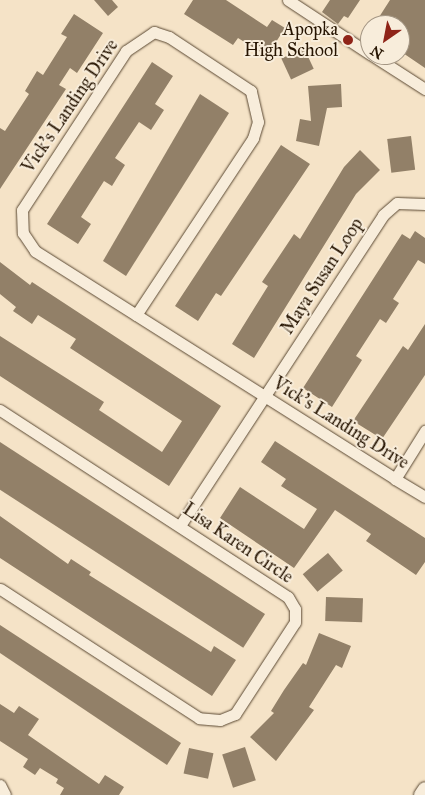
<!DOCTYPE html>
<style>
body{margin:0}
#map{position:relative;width:425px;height:795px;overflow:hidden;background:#f5e3c7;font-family:"IM FELL Great Primer",serif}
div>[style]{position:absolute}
.building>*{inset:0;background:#928068;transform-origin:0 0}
.roads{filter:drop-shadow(0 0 1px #5a4832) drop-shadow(0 0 1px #5a4832)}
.minor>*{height:11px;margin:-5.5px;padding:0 5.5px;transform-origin:5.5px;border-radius:5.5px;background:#f8eddb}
.tertiary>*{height:14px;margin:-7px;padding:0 7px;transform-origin:7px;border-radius:7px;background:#f8eddb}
.dots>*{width:14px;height:14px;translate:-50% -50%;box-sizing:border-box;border:2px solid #f8eddb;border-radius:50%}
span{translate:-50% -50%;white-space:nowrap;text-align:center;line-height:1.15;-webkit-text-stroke:4px #f8eddb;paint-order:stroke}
.poi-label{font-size:18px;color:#261401}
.right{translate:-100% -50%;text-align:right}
.street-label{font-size:18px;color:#261401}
.north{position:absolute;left:360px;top:15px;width:50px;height:50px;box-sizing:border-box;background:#f8eddb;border:1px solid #a49684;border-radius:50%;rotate:213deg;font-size:14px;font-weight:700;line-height:20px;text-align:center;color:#261401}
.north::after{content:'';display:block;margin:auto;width:18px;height:22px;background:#8f2418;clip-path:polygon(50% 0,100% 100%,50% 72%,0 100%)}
</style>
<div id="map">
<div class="building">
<i style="clip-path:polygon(94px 0,112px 0,118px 7px,108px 16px)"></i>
<i style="clip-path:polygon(193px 0,226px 0,267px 27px,272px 20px,285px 28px,267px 56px,238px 38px,233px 45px,184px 14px)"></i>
<i style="clip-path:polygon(330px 0,360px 0,348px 18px,344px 16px,338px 24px,322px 12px)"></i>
<i style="clip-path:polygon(390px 0,425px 0,425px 68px,400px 51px,400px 25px,374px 25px)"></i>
<i style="clip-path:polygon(74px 14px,103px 33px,77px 73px,70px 68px,59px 85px,66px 89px,0 189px,0 128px,5px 131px,29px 94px,25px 91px,37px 71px,43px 75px,67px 37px,61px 34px)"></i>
<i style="left:304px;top:48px;width:23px;height:25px;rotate:65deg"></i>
<i style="clip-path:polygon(152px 62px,173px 76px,155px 104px,164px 110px,151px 130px,139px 122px,115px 158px,125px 165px,112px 186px,104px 181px,81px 217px,91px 224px,78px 244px,47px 224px)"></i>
<i style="clip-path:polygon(341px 84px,342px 107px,327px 108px,319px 146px,296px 141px,300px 119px,311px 121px,308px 86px)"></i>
<i style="clip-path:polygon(200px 94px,229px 113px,126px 276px,103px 261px)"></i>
<i style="left:411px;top:136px;width:34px;height:24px;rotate:83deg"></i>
<i style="clip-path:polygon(281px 145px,310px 164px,221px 296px,216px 293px,198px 321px,175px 306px)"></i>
<i style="clip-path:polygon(360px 150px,380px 170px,356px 194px,254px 358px,232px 344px,268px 286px,262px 282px,294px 234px,300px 239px,344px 167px)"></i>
<i style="clip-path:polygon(415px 231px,425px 238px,425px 264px,418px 260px,393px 299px,399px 303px,386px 323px,380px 319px,356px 356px,362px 360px,332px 407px,303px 388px,402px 234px,410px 239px)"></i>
<i style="clip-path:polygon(0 262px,30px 285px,32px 282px,221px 406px,169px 486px,0 376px,0 336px,104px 402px,99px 410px,162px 452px,182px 421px,70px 348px,76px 339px,38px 315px,32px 324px,13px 311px,16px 307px,0 294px)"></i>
<i style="clip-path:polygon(425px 324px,425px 375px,382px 439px,353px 421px,403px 346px,408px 350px)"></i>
<i style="clip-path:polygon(275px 441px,425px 538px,425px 562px,416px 575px,366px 541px,371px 534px,335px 510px,294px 568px,220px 518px,240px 487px,304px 529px,317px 509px,281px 486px,286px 479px,261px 462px)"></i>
<i style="left:0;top:442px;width:316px;height:40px;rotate:33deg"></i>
<i style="clip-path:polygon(0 516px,68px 564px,71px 559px,91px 572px,89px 575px,211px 652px,214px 646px,236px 660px,212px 696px,0 558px)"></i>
<i style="left:328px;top:553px;width:23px;height:33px;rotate:50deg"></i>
<i style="left:326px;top:597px;width:37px;height:24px;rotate:2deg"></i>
<i style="clip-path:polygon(0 625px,181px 743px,167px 765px,0 653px)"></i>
<i style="clip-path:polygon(319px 633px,351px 646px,342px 668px,336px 665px,309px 707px,314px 710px,276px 761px,250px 737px,274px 713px,271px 711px,284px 690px,303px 663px,306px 665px)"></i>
<i style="clip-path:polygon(0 704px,14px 713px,19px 706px,39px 719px,28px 735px,99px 784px,105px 775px,124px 787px,119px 795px,60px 795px,64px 788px,56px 783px,58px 779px,40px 768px,35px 775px,23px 767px,28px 759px,0 741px)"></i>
<i style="left:245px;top:747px;width:35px;height:24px;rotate:72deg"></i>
<i style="left:189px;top:748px;width:25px;height:26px;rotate:12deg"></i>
</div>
<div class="roads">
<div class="minor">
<i style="left:288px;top:0;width:98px;rotate:33.4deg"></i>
<i style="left:372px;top:55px;width:63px;rotate:32.7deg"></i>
<i style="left:136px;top:315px;width:212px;rotate:-56.5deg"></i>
<i style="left:253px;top:138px;width:17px;rotate:-73deg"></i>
<i style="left:258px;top:122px;width:32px;rotate:-103deg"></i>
<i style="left:251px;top:91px;width:98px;rotate:-146.6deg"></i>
<i style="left:169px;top:37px;width:16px;rotate:-162deg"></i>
<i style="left:154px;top:32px;width:34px;rotate:146deg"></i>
<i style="left:126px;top:51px;width:190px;rotate:123.2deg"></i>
<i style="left:22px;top:210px;width:23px;rotate:88deg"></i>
<i style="left:23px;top:233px;width:22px;rotate:56deg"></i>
<i style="left:35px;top:251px;width:426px;rotate:32.3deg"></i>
<i style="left:395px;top:479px;width:35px;rotate:31deg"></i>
<i style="left:0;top:410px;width:343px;rotate:33deg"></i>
<i style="left:288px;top:597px;width:14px;rotate:60deg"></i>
<i style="left:295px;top:609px;width:13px;rotate:90deg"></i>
<i style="left:295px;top:622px;width:110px;rotate:123.1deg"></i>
<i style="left:235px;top:714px;width:16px;rotate:158deg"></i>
<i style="left:220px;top:720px;width:21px;rotate:-175deg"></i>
<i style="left:199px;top:718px;width:237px;rotate:-147deg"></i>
<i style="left:395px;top:479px;width:57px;rotate:-58deg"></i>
<i style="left:181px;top:524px;width:369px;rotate:-56.8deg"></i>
<i style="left:383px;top:215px;width:18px;rotate:-41deg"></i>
<i style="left:397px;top:203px;width:28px;rotate:2deg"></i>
<i style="left:0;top:785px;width:11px;rotate:63deg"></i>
</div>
<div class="tertiary">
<i style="left:421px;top:795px;width:7px;rotate:-56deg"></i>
</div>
</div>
<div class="dots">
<i style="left:348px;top:40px;background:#8f2418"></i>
</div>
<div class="poi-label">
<span class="right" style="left:338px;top:40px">Apopka<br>High School</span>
</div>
<div class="street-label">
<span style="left:70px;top:106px;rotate:-56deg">Vick's Landing Drive</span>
<span style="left:322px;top:276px;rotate:-57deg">Maya Susan Loop</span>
<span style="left:341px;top:423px;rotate:32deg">Vick's Landing Drive</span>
<span style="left:238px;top:543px;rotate:34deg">Lisa Karen Circle</span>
</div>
<div class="north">N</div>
</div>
